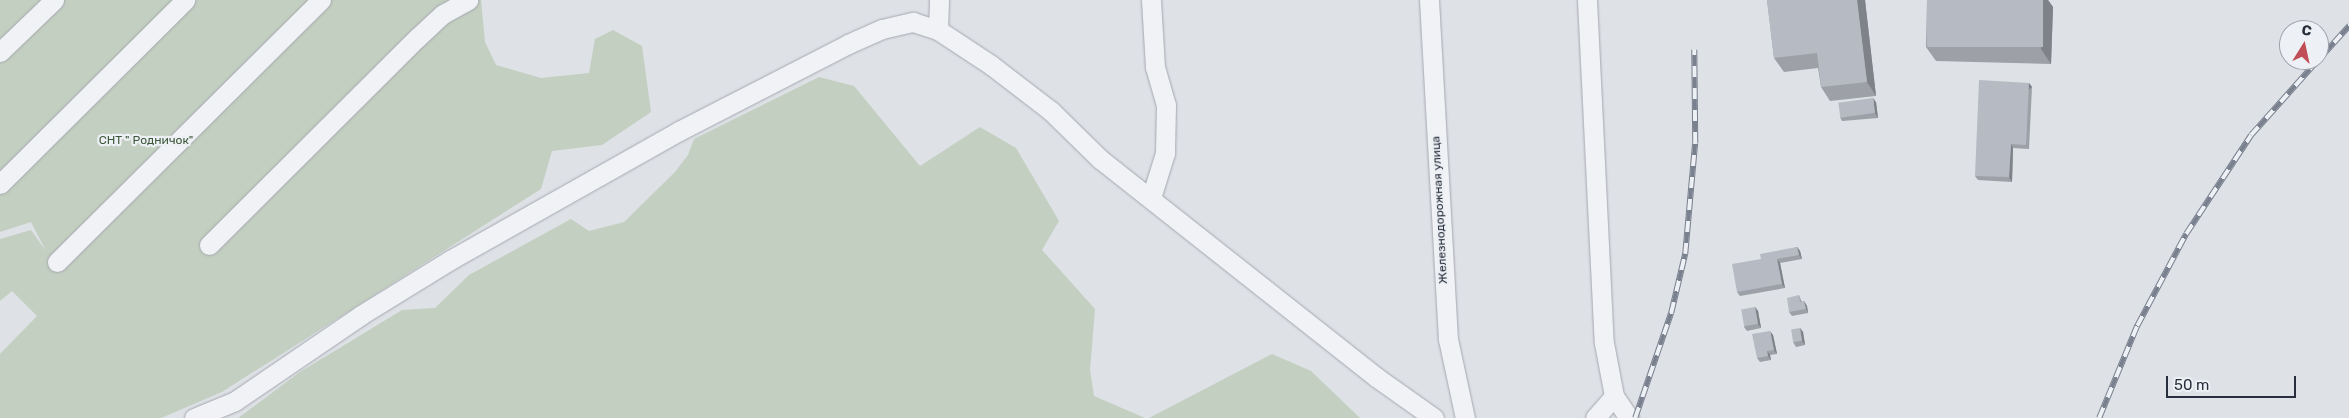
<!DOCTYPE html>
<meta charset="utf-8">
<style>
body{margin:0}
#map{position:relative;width:2349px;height:418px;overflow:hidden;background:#dee1e6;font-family:Rubik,sans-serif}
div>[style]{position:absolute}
.green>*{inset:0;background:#c3cfc0}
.roads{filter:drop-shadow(0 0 1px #a4a8b0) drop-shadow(0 0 1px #a4a8b0)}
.minor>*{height:19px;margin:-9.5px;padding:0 9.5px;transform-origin:9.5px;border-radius:9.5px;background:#f1f2f5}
.rail>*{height:5.5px;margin-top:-2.75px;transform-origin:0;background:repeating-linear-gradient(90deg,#edf0f4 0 11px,#79808e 0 22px);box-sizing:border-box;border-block:1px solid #79808e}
.wall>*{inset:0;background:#9da0a7}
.shaded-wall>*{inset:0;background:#7f8288;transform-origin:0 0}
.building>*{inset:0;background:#b6bac2;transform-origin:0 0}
span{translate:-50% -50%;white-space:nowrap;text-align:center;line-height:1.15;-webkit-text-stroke:4.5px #edf0f4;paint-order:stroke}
.park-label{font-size:12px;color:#3b5638}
.street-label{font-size:12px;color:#292e3c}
.north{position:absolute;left:2279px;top:20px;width:50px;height:50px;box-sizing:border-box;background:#edf0f4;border:1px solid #9fa2aa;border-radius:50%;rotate:10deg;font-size:14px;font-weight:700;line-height:20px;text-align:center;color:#292e3c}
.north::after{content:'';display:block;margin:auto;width:18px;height:22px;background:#c04e56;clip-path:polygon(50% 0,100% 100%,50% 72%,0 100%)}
.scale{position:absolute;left:2166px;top:376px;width:130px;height:22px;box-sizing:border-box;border:2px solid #292e3c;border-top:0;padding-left:6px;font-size:15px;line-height:18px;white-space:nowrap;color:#292e3c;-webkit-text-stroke:4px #edf0f4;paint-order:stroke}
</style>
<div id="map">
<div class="green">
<i style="clip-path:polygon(0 0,481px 0,485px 42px,496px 65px,541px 78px,589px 73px,595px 39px,613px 30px,642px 46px,651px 112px,602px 145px,552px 151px,541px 189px,222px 392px,161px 418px,0 418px,0 354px,37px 316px,12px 291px,0 301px,0 239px,31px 230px,46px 251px,31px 222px,0 232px)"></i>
<i style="clip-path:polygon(819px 77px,854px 86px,920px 166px,980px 127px,1016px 148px,1059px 221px,1042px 250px,1095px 309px,1090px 370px,1094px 396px,1145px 418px,238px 418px,300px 372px,402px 310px,435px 308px,469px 275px,571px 219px,589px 231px,624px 222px,675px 172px,688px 155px,694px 139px)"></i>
<i style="clip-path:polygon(1272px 354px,1311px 371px,1360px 418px,1149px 418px)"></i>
</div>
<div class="roads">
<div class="minor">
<i style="left:1151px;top:0;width:67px;rotate:86.6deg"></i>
<i style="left:1155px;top:67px;width:40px;rotate:74deg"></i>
<i style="left:1166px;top:105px;width:48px;rotate:91.2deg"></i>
<i style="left:1165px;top:153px;width:47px;rotate:107.3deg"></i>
<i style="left:1429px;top:0;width:340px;rotate:86.8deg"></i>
<i style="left:1448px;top:339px;width:81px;rotate:77.9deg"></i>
<i style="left:1587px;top:0;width:343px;rotate:87.2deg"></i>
<i style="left:1604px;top:343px;width:54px;rotate:79.3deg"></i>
<i style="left:1614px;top:396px;width:27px;rotate:56deg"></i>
<i style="left:938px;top:30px;width:30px;rotate:-88deg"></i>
<i style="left:0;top:52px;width:75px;rotate:-43.9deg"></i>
<i style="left:0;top:184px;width:261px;rotate:-44.8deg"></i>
<i style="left:209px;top:245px;width:293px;rotate:-44.9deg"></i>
<i style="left:417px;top:38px;width:35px;rotate:-43deg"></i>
<i style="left:443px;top:14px;width:29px;rotate:-29deg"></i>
<i style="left:57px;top:262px;width:372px;rotate:-44.8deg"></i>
<i style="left:194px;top:418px;width:44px;rotate:-22.5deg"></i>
<i style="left:235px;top:401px;width:153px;rotate:-34.3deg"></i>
<i style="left:361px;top:315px;width:105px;rotate:-31.7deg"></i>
<i style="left:450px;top:260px;width:263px;rotate:-29.4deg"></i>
<i style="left:679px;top:131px;width:190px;rotate:-27.2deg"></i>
<i style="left:848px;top:44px;width:37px;rotate:-24deg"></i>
<i style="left:882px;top:29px;width:32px;rotate:-13deg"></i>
<i style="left:913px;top:22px;width:26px;rotate:18deg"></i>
<i style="left:938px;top:30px;width:64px;rotate:33.4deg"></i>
<i style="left:991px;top:65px;width:76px;rotate:37.5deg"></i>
<i style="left:1051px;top:111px;width:69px;rotate:44.4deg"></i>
<i style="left:1100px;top:159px;width:352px;rotate:38.3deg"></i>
<i style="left:1376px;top:377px;width:71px;rotate:35.3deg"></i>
<i style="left:1595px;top:418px;width:29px;rotate:-49deg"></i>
</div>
</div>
<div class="rail">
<i style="left:2319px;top:59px;width:45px;rotate:-47.7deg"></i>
<i style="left:1635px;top:418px;width:111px;rotate:-71.1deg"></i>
<i style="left:1671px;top:313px;width:61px;rotate:-76.7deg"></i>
<i style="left:1685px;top:254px;width:111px;rotate:-84.9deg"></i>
<i style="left:1695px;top:143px;width:93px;rotate:-90.6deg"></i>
<i style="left:2099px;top:418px;width:100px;rotate:-67.6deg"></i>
<i style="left:2137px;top:326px;width:104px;rotate:-62deg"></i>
<i style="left:2186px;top:234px;width:118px;rotate:-56.7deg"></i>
<i style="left:2251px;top:135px;width:101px;rotate:-48.2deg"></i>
</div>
<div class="wall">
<i style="clip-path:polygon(1767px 0,1865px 0,1876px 96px,1830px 101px,1821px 87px,1818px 68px,1784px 72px,1774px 58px)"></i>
<i style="clip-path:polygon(1927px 0,2048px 0,2053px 7px,2051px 64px,1936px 61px,1926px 47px)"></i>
<i style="clip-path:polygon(2029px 83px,2032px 87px,2029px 149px,2013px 148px,2012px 182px,1978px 180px,1975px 176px)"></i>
<i style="clip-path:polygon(1876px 102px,1878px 118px,1842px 121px,1840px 117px)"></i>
<i style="clip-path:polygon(1797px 247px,1800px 251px,1802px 259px,1780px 263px,1785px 288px,1740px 296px,1737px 292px,1761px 259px)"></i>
<i style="clip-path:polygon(1799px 295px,1801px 300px,1802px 302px,1804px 301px,1807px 306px,1808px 313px,1792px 316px,1789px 312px)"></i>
<i style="clip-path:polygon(1755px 307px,1758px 311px,1761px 328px,1747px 331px,1744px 327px)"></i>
<i style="clip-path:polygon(1800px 328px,1803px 332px,1805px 345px,1796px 347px,1793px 342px)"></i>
<i style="clip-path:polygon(1773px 335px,1777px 354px,1770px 355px,1771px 360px,1760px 362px,1757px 358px)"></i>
</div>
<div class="shaded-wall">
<i style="clip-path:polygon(1857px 0,1865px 0,1876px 96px,1867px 82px)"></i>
<i style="clip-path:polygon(2043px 0,2048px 0,2053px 7px,2051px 64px,2041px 49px)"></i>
<i style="left:2029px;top:83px;width:5px;height:62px;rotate:53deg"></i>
<i style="clip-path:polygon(1873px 98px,1876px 102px,1878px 118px,1875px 113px)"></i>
<i style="clip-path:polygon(2011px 144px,2013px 148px,2012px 182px,2009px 177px)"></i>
<i style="clip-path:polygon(1797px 247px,1800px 251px,1802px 259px,1799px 255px)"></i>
<i style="clip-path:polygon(1777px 259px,1780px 263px,1785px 288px,1782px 284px)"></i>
<i style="clip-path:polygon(1804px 301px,1807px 306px,1808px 313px,1806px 309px)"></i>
<i style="clip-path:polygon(1755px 307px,1758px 311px,1761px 328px,1758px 324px)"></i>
<i style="clip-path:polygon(1800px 328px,1803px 332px,1805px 345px,1802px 341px)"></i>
<i style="clip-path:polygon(1770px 331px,1773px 335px,1777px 354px,1774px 350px)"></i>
<i style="clip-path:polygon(1767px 351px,1770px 355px,1771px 360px,1768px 356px)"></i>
</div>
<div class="building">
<i style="clip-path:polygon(1767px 0,1857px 0,1867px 82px,1821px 87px,1817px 53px,1774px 58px)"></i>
<i style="left:1927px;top:0;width:116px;height:47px"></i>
<i style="clip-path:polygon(1979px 80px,2029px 83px,2026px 145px,2011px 144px,2009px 177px,1975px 176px)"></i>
<i style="left:1873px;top:98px;width:15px;height:35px;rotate:82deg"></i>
<i style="clip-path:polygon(1797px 247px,1799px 255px,1777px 259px,1782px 284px,1737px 292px,1732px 264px,1761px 259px,1760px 254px)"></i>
<i style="clip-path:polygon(1799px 295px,1800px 302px,1804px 301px,1806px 309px,1789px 312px,1787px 298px)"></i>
<i style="left:1755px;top:307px;width:17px;height:14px;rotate:80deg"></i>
<i style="left:1800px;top:328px;width:13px;height:9px;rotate:81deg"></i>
<i style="clip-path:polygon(1770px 331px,1774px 350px,1767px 351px,1768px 356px,1757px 358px,1752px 334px)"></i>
</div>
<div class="park-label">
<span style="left:146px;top:141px">СНТ " Родничок"</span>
</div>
<div class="street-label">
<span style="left:1440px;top:210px;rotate:-93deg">Железнодорожная улица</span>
</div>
<div class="north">С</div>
<div class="scale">50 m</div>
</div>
